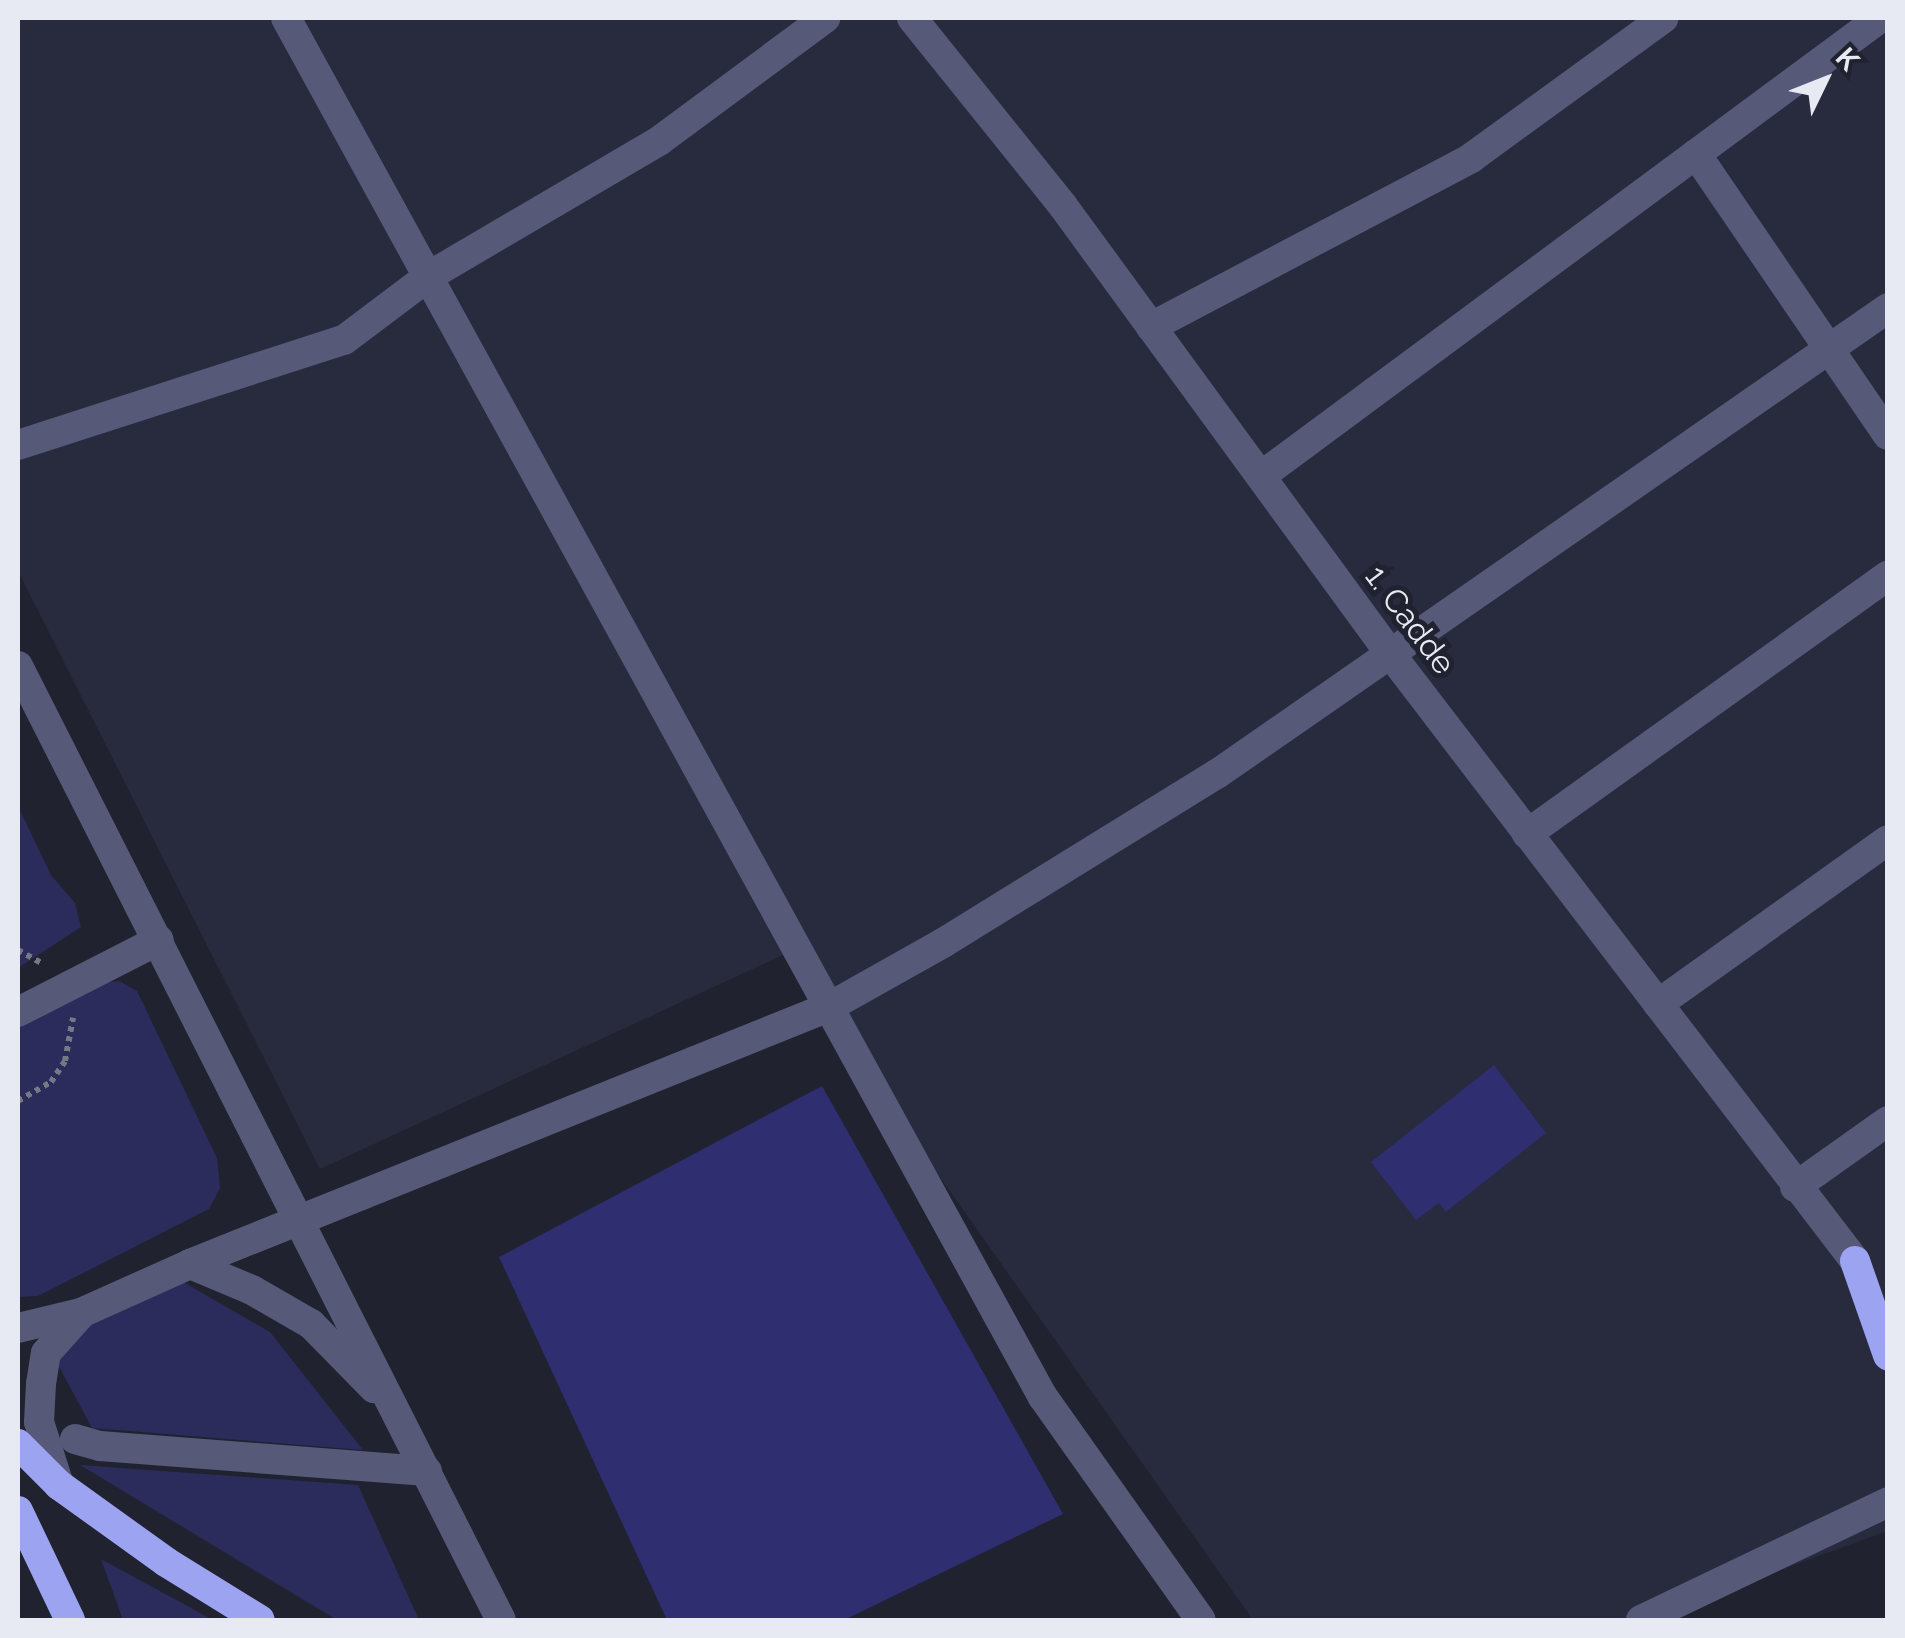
<!DOCTYPE html>
<style>
body{margin:0}
#map{position:relative;width:1905px;height:1638px;overflow:hidden;background:#20222f;font-family:Raleway,sans-serif}
div>[style]{position:absolute}
.built>*{inset:0;background:#282a3e}
.green>*{inset:0;background:#2b2c5c}
.building>*{inset:0;background:#2e2e70}
.path>*{height:6px;margin-top:-3px;transform-origin:0;background:repeating-linear-gradient(90deg,#767883 0 5px,transparent 0 10px)}
.minor>*{height:30px;margin:-15px;padding:0 15px;transform-origin:15px;border-radius:15px;background:#565978}
.highway>*{height:30px;margin:-15px;padding:0 15px;transform-origin:15px;border-radius:15px;background:#9ca3f0}
span{translate:-50% -50%;white-space:nowrap;text-align:center;line-height:1.15;-webkit-text-stroke:10px #20222f;paint-order:stroke}
.street-label{font-size:32px;color:#e8eaf3}
.frame{position:absolute;inset:0;border:20px solid #e8eaf3;pointer-events:none}
.north{position:absolute;left:1775px;top:30px;width:100px;height:100px;-webkit-text-stroke:8px #20222f;paint-order:stroke;rotate:47deg;font-size:28px;font-weight:700;line-height:40px;text-align:center;color:#e8eaf3}
.north::after{content:'';display:block;margin:auto;width:35px;height:45px;background:#e8eaf3;clip-path:polygon(50% 0,100% 100%,50% 72%,0 100%)}
</style>
<div id="map">
<div class="built">
<i style="clip-path:polygon(18px 18px,1887px 18px,1887px 1531px,1645px 1620px,1253px 1620px,783px 955px,320px 1169px,18px 571px)"></i>
</div>
<div class="green">
<i style="clip-path:polygon(18px 806px,51px 875px,75px 903px,81px 927px,18px 968px)"></i>
<i style="clip-path:polygon(119px 981px,137px 991px,217px 1158px,220px 1188px,209px 1209px,38px 1296px,18px 1297px,18px 1022px,94px 984px)"></i>
<i style="clip-path:polygon(178px 1279px,270px 1332px,363px 1450px,92px 1428px,56px 1361px,85px 1324px)"></i>
<i style="clip-path:polygon(80px 1465px,358px 1485px,419px 1620px,337px 1620px)"></i>
<i style="clip-path:polygon(101px 1559px,213px 1620px,123px 1620px)"></i>
</div>
<div class="building">
<i style="clip-path:polygon(1494px 1065px,1546px 1133px,1446px 1212px,1439px 1203px,1416px 1220px,1371px 1162px)"></i>
<i style="clip-path:polygon(822px 1086px,1063px 1514px,844px 1620px,667px 1620px,499px 1257px)"></i>
</div>
<div class="path">
<i style="left:18px;top:950px;width:29px;rotate:29deg"></i>
<i style="left:18px;top:1101px;width:38px;rotate:-30deg"></i>
<i style="left:51px;top:1082px;width:25px;rotate:-56deg"></i>
<i style="left:65px;top:1061px;width:44px;rotate:-79.5deg"></i>
</div>
<div class="minor">
<i style="left:286px;top:18px;width:1573px;rotate:61.24deg"></i>
<i style="left:1043px;top:1397px;width:273px;rotate:54.7deg"></i>
<i style="left:912px;top:18px;width:241px;rotate:51.2deg"></i>
<i style="left:1063px;top:206px;width:552px;rotate:53.84deg"></i>
<i style="left:1389px;top:652px;width:767px;rotate:52.58deg"></i>
<i style="left:1696px;top:154px;width:340px;rotate:55.7deg"></i>
<i style="left:1151px;top:327px;width:362px;rotate:-27.8deg"></i>
<i style="left:1471px;top:158px;width:238px;rotate:-36deg"></i>
<i style="left:18px;top:445px;width:342px;rotate:-17.9deg"></i>
<i style="left:344px;top:340px;width:106px;rotate:-37deg"></i>
<i style="left:429px;top:276px;width:267px;rotate:-30.4deg"></i>
<i style="left:659px;top:141px;width:207px;rotate:-36.5deg"></i>
<i style="left:1261px;top:476px;width:770px;rotate:-36.5deg"></i>
<i style="left:18px;top:666px;width:1069px;rotate:63.15deg"></i>
<i style="left:1527px;top:834px;width:444px;rotate:-35.6deg"></i>
<i style="left:1658px;top:1004px;width:282px;rotate:-35.5deg"></i>
<i style="left:18px;top:1012px;width:158px;rotate:-27.1deg"></i>
<i style="left:1795px;top:1187px;width:114px;rotate:-35.4deg"></i>
<i style="left:190px;top:1264px;width:67px;rotate:22.8deg"></i>
<i style="left:252px;top:1290px;width:68px;rotate:30deg"></i>
<i style="left:311px;top:1324px;width:90px;rotate:45.5deg"></i>
<i style="left:18px;top:1328px;width:65px;rotate:-13.4deg"></i>
<i style="left:81px;top:1313px;width:120px;rotate:-24.2deg"></i>
<i style="left:190px;top:1264px;width:689px;rotate:-21.91deg"></i>
<i style="left:829px;top:1007px;width:131px;rotate:-29.3deg"></i>
<i style="left:943px;top:943px;width:322px;rotate:-31.7deg"></i>
<i style="left:1217px;top:774px;width:817px;rotate:-34.78deg"></i>
<i style="left:75px;top:1439px;width:26px;rotate:16deg"></i>
<i style="left:100px;top:1446px;width:328px;rotate:4.4deg"></i>
<i style="left:59px;top:1485px;width:66px;rotate:-107.6deg"></i>
<i style="left:39px;top:1422px;width:38px;rotate:-87deg"></i>
<i style="left:41px;top:1384px;width:31px;rotate:-81deg"></i>
<i style="left:46px;top:1353px;width:51px;rotate:-48.2deg"></i>
<i style="left:1641px;top:1620px;width:274px;rotate:-25.5deg"></i>
</div>
<div class="highway">
<i style="left:1855px;top:1261px;width:100px;rotate:70.7deg"></i>
<i style="left:18px;top:1444px;width:58px;rotate:45deg"></i>
<i style="left:59px;top:1485px;width:132px;rotate:35.7deg"></i>
<i style="left:166px;top:1562px;width:110px;rotate:31.7deg"></i>
<i style="left:18px;top:1511px;width:121px;rotate:64.5deg"></i>
</div>
<div class="street-label">
<span style="left:1410px;top:620px;rotate:53deg">1. Cadde</span>
</div>
<div class="frame"></div>
<div class="north">K</div>
</div>
